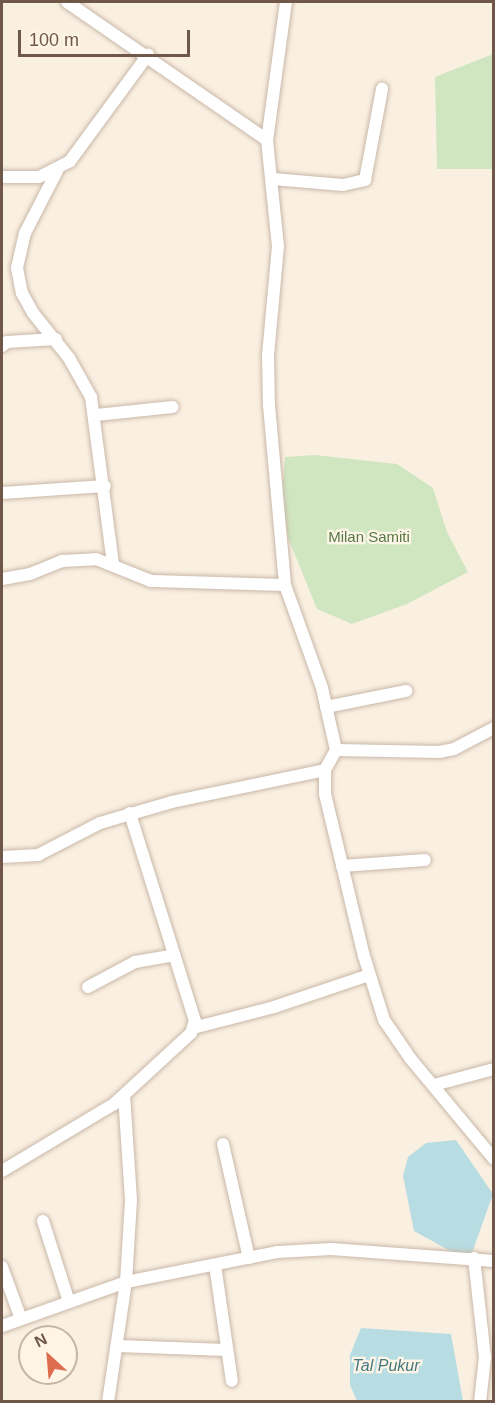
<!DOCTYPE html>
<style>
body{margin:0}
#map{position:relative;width:495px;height:1403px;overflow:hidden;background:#faf0e1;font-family:Arial,sans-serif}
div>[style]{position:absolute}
.green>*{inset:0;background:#d0e6c1}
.water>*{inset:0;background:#b7dce2}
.roads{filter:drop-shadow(0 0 2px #c9b8a9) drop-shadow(0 0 2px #c9b8a9)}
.minor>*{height:12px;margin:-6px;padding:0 6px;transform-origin:6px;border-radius:6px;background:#fff}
span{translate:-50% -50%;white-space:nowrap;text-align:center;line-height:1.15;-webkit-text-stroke:4.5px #fef5e7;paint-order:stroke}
.park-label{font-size:15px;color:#557a46}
.water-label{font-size:16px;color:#467881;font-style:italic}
.frame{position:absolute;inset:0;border:3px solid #6f574a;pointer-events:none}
.north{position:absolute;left:18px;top:1325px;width:60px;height:60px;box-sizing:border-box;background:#fef5e7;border:2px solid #c5b6a8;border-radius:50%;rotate:334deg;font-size:16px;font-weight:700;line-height:24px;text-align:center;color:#6f574a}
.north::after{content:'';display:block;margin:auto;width:21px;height:27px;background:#dd6d4e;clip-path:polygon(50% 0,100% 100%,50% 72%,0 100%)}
.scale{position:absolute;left:18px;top:30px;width:172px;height:27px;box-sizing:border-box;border:3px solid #6f574a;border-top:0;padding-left:8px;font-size:18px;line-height:21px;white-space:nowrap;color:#6f574a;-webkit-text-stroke:4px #fef5e7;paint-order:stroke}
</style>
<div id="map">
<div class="green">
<i style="clip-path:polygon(493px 54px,493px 169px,437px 169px,435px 77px)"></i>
<i style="clip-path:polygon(315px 455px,397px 464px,433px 488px,447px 532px,468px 572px,407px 604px,352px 624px,317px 609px,280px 518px,285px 457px)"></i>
</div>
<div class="water">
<i style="clip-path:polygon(456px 1140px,493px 1194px,472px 1253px,452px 1252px,414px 1231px,403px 1176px,408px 1157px,426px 1143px)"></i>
<i style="clip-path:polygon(361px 1328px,451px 1334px,463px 1401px,357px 1401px,350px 1385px,350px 1355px)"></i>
</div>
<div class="roads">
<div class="minor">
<i style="left:67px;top:2px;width:243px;rotate:34.6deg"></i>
<i style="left:286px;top:2px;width:139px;rotate:97.8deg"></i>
<i style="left:267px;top:140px;width:107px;rotate:84.1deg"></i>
<i style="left:278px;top:246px;width:109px;rotate:95.2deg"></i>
<i style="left:268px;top:355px;width:50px;rotate:88.9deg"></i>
<i style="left:269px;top:405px;width:181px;rotate:84.9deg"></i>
<i style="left:285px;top:585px;width:109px;rotate:70.2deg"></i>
<i style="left:322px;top:688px;width:64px;rotate:77.3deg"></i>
<i style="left:336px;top:750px;width:23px;rotate:119deg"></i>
<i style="left:325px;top:770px;width:24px;rotate:90deg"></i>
<i style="left:325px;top:794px;width:167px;rotate:76.5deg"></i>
<i style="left:364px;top:956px;width:67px;rotate:72.6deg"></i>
<i style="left:384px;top:1020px;width:46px;rotate:55.6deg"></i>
<i style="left:410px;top:1058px;width:131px;rotate:50.3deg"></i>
<i style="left:57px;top:171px;width:70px;rotate:117.3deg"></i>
<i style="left:25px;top:233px;width:36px;rotate:103deg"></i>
<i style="left:17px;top:268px;width:25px;rotate:79deg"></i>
<i style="left:22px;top:293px;width:23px;rotate:61deg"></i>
<i style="left:33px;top:313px;width:58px;rotate:51.3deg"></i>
<i style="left:69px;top:358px;width:45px;rotate:60.6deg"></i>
<i style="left:91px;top:397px;width:167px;rotate:82.5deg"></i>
<i style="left:2px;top:177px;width:37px"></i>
<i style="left:39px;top:177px;width:35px;rotate:-27deg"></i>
<i style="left:70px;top:161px;width:132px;rotate:-53.7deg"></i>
<i style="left:273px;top:179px;width:70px;rotate:4.9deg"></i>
<i style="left:343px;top:185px;width:23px;rotate:-13deg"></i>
<i style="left:365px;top:180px;width:93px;rotate:-79.4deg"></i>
<i style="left:2px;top:346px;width:6px;rotate:-39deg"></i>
<i style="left:7px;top:342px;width:49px;rotate:-3.5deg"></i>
<i style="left:96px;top:415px;width:77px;rotate:-5.9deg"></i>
<i style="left:2px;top:493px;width:103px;rotate:-3.9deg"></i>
<i style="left:2px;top:579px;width:28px;rotate:-10deg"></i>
<i style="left:30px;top:574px;width:35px;rotate:-22deg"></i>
<i style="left:62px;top:561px;width:34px;rotate:-3deg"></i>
<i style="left:96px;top:559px;width:59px;rotate:21.8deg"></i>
<i style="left:151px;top:581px;width:134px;rotate:1.7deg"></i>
<i style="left:326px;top:707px;width:82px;rotate:-11.3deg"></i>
<i style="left:336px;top:750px;width:103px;rotate:1.1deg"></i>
<i style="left:439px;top:752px;width:15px;rotate:-11deg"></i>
<i style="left:454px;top:749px;width:45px;rotate:-27.7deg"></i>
<i style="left:2px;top:857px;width:36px;rotate:-3deg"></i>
<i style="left:38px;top:855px;width:70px;rotate:-27.3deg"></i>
<i style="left:100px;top:823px;width:75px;rotate:-16.3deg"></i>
<i style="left:172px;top:802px;width:156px;rotate:-11.8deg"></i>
<i style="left:342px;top:866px;width:83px;rotate:-4.1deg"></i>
<i style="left:88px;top:987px;width:53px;rotate:-28deg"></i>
<i style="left:135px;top:962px;width:40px;rotate:-10deg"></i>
<i style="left:193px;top:1028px;width:84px;rotate:-14.5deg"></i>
<i style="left:274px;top:1007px;width:100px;rotate:-18.6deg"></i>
<i style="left:434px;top:1085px;width:62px;rotate:-14.9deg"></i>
<i style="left:223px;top:1144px;width:117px;rotate:77.2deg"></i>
<i style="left:2px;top:1171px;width:131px;rotate:-30.9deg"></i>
<i style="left:114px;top:1104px;width:105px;rotate:-42.7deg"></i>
<i style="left:191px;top:1033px;width:13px;rotate:-72deg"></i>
<i style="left:195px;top:1021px;width:218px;rotate:-107.4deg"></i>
<i style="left:43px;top:1221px;width:85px;rotate:72.2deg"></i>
<i style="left:474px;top:1258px;width:100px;rotate:83.7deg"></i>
<i style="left:485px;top:1357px;width:45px;rotate:96.3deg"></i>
<i style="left:215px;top:1265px;width:117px;rotate:81.7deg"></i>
<i style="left:2px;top:1267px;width:55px;rotate:69.9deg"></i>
<i style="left:2px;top:1326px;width:132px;rotate:-19.5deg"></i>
<i style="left:126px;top:1282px;width:155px;rotate:-11.2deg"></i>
<i style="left:278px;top:1252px;width:53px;rotate:-3.2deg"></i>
<i style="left:331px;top:1249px;width:163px;rotate:4.2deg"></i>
<i style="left:117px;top:1346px;width:110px;rotate:2.1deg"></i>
<i style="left:108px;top:1402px;width:121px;rotate:-81.5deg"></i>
<i style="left:126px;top:1282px;width:82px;rotate:-86.5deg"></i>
<i style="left:131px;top:1200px;width:105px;rotate:-93.8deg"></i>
</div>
</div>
<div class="park-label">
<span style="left:369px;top:537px">Milan Samiti</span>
</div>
<div class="water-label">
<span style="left:386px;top:1366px">Tal Pukur</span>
</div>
<div class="frame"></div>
<div class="north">N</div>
<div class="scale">100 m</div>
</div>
